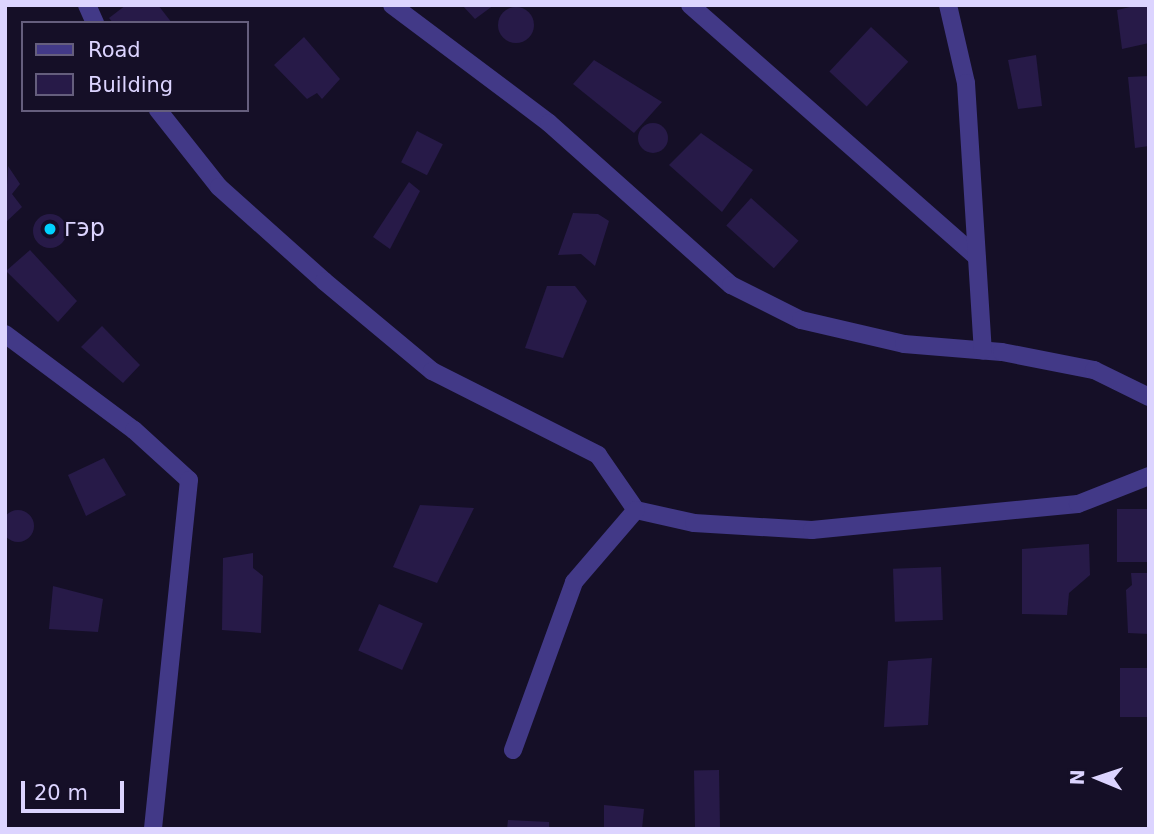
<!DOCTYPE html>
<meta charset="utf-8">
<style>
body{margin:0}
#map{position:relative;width:1154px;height:834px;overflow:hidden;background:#150f27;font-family:"DejaVu Sans",sans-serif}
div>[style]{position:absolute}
.building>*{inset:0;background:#271a48;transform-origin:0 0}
.round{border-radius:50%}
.street>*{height:18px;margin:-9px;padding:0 9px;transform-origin:9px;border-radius:9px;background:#423987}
.dots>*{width:19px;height:19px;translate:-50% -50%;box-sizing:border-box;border:4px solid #150f27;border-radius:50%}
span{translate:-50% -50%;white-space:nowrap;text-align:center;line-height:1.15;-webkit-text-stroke:5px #150f27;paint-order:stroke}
.poi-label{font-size:24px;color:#dcd4ff}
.left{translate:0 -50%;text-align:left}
.frame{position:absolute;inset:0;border:7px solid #dcd4ff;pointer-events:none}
.legend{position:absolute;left:21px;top:21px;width:228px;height:91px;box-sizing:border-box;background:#150f27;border:2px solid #655e7d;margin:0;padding:9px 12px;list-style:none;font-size:21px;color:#dcd4ff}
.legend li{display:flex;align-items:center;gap:14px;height:35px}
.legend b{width:35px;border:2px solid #655e7d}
.north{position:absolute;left:1063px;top:743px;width:70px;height:70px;-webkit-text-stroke:5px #150f27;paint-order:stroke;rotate:272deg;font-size:19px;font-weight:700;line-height:28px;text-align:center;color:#dcd4ff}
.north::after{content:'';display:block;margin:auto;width:24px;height:32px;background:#dcd4ff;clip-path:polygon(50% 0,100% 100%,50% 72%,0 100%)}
.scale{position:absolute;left:21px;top:781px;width:103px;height:32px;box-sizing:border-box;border:4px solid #dcd4ff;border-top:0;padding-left:9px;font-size:21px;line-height:24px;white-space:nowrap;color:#dcd4ff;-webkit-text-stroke:5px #150f27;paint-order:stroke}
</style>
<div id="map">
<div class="building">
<i style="clip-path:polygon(126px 5px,158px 5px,172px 23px,113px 23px,109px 18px)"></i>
<i style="clip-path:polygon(462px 5px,494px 5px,475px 19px)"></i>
<i style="clip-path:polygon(1139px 5px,1148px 5px,1149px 43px,1122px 49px,1117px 10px)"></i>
<i class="round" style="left:498px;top:7px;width:36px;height:36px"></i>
<i style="left:871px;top:27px;width:51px;height:61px;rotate:43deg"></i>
<i style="clip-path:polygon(304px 37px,340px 79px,322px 99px,317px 93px,307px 99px,274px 65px)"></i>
<i style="clip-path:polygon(1036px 55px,1042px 106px,1018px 109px,1008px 60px)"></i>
<i style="clip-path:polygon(594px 60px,662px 102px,634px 133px,573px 84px)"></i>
<i style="clip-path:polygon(1149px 76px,1149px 146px,1135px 148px,1128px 77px)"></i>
<i class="round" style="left:638px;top:123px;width:30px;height:30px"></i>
<i style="left:417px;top:131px;width:29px;height:35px;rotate:27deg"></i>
<i style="clip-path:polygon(701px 133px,753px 170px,722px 212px,669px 165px)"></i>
<i style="clip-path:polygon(8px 166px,20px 184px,12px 194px,22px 207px,5px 223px)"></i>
<i style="clip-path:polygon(409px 182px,420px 191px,390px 249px,373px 237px)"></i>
<i style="left:751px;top:198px;width:64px;height:37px;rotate:42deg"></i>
<i style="clip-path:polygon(573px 213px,598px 214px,609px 221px,595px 266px,581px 254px,558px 255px)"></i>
<i class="round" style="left:33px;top:214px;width:34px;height:34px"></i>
<i style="clip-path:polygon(30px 250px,77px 301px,58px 322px,6px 271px)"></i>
<i style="clip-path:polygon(547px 286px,575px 286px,587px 301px,563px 358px,525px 348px)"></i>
<i style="clip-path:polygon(102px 326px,140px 365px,123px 383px,81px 347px)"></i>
<i style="clip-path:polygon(104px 458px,126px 495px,86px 516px,68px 475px)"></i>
<i style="clip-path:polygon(420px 505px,474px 508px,437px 583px,393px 567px)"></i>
<i style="left:1149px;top:509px;width:53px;height:32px;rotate:90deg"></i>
<i class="round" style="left:2px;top:510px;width:32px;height:32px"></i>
<i style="clip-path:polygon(1089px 544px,1090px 575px,1069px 593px,1067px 615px,1022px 614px,1022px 549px)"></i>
<i style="clip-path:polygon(253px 553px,253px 568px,263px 576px,261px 633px,222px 630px,223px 558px)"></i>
<i style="left:941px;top:567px;width:53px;height:48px;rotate:88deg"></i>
<i style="clip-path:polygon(1131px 573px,1149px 573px,1149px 634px,1128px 633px,1126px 590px,1132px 585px)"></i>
<i style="clip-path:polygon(53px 586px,103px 599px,98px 632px,49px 629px)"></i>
<i style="left:379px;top:604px;width:48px;height:51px;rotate:24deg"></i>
<i style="clip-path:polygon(932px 658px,928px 725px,884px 727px,888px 661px)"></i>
<i style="left:1149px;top:668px;width:49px;height:29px;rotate:90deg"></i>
<i style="left:719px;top:770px;width:59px;height:25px;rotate:89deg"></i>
<i style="clip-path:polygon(604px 805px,644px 809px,642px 829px,604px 829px)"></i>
<i style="clip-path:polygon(508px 820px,549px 822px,549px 829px,507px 829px)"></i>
</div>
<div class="street">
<i style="left:87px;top:5px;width:20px;rotate:66deg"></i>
<i style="left:392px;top:5px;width:196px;rotate:36.9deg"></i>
<i style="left:549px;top:123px;width:244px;rotate:41.7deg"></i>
<i style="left:731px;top:285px;width:78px;rotate:26.6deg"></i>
<i style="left:801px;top:320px;width:106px;rotate:13.1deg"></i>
<i style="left:904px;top:344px;width:98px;rotate:4.7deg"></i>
<i style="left:1002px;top:352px;width:94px;rotate:11.1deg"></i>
<i style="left:1094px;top:370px;width:61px;rotate:26.1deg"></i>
<i style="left:690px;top:5px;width:381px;rotate:41.3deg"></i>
<i style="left:948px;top:5px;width:80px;rotate:77deg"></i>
<i style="left:966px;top:83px;width:268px;rotate:86.4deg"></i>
<i style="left:158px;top:110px;width:98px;rotate:51.6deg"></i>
<i style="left:219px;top:187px;width:141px;rotate:41.8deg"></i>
<i style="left:324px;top:281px;width:141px;rotate:39.8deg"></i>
<i style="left:432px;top:371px;width:186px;rotate:26.8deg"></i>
<i style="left:598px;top:455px;width:67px;rotate:55.4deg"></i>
<i style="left:636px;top:510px;width:59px;rotate:12.6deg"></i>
<i style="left:694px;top:523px;width:118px;rotate:3.4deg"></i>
<i style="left:812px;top:530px;width:267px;rotate:-5.6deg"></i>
<i style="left:1078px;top:504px;width:76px;rotate:-21.5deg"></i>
<i style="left:5px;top:334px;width:161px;rotate:36.7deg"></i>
<i style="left:134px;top:430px;width:74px;rotate:42.3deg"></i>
<i style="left:189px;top:480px;width:351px;rotate:95.9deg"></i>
<i style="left:513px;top:750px;width:179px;rotate:-70deg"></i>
<i style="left:574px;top:582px;width:95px;rotate:-49.3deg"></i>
</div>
<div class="dots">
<i style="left:50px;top:229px;background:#00d2ff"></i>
</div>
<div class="poi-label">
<span class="left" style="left:64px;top:229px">гэр</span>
</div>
<div class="frame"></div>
<ul class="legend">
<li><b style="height:9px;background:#423987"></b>Road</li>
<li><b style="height:19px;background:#271a48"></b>Building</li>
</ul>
<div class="north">N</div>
<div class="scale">20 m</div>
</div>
